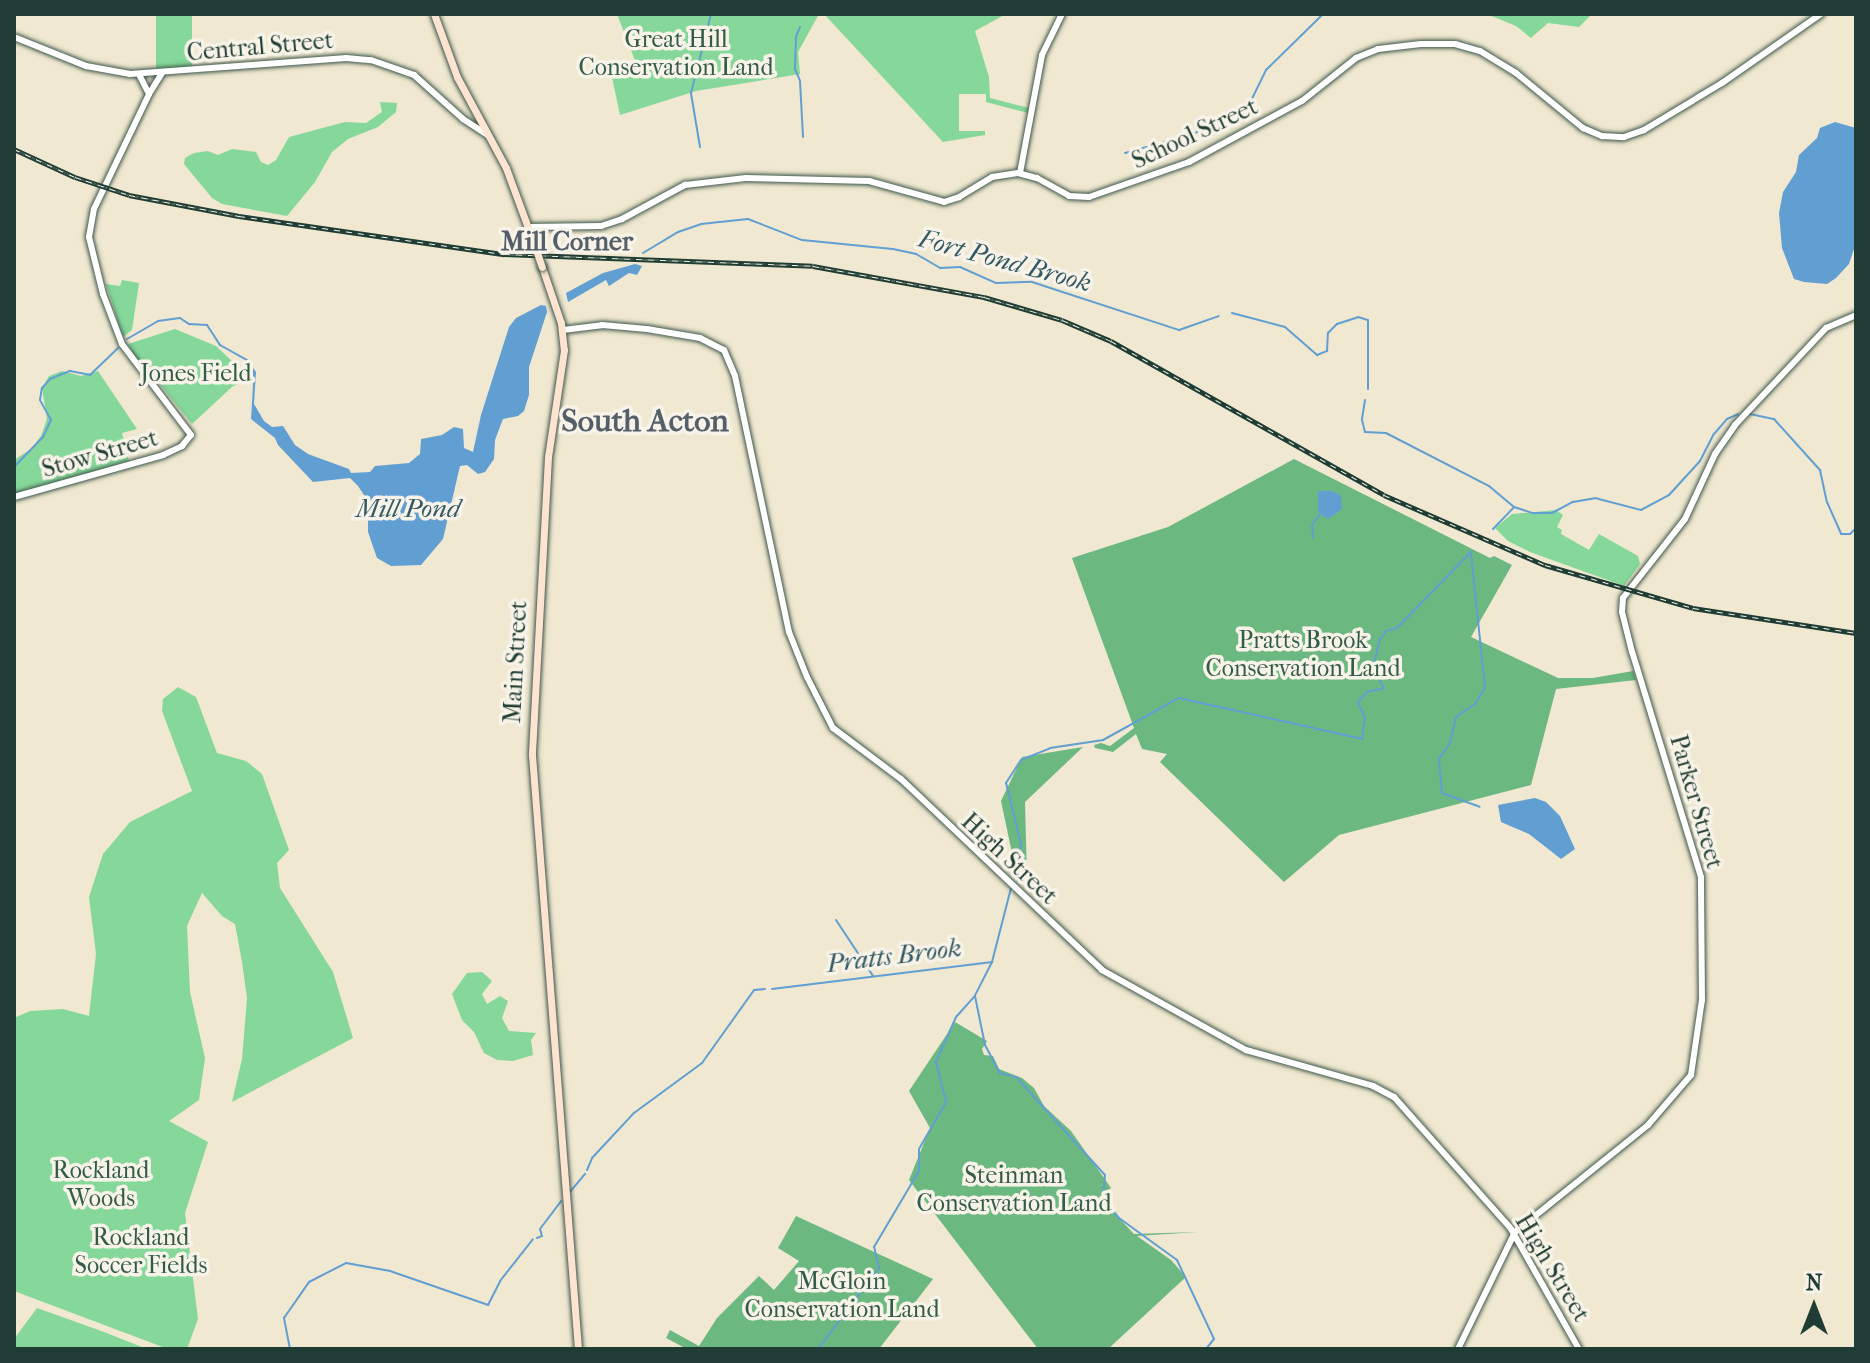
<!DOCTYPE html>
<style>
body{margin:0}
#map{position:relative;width:1870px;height:1363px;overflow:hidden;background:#f0e8d0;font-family:"IM FELL French Canon",serif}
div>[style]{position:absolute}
.green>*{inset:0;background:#85d899;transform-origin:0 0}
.forest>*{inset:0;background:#6cb881}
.water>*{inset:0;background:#619fd3}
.stream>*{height:2px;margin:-1px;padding:0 1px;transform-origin:1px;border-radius:1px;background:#619fd3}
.roads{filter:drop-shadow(0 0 2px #3e574b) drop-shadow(0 0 2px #3e574b)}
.tertiary>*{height:6px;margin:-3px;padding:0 3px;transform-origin:3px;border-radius:3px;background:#fff}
.secondary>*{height:7px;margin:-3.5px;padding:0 3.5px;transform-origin:3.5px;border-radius:3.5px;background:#fde4d1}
.rail>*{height:5px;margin-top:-2.5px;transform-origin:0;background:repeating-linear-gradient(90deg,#f7f3e8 0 6px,#1f3d34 0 12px);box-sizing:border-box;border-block:2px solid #1f3d34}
.bridges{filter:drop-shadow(0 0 2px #3e574b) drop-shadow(0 0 2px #3e574b)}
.secondary-bridge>*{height:7px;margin:-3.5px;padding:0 3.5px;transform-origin:3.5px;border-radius:3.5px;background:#fde4d1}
span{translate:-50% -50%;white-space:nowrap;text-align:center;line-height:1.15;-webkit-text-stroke:7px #f7f3e8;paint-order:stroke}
.park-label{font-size:24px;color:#335c48}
.street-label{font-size:24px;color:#1f3d34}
.neighbourhood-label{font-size:26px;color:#545f6a;font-weight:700}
.water-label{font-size:26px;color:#335a64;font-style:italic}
.district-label{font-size:32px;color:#545f6a;font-weight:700}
.frame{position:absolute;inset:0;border:16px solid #1f3d34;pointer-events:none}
.north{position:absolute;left:1774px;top:1267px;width:80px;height:80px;-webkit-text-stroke:6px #f7f3e8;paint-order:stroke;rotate:0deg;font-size:22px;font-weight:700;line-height:32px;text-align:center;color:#1f3d34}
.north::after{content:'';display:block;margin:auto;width:28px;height:36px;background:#1f3d34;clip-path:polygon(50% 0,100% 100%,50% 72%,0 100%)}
</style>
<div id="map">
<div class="green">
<i style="left:156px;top:14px;width:36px;height:54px"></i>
<i style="clip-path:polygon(617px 14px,819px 14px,798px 52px,800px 74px,696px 91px,620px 115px,610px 68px,636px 63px)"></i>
<i style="clip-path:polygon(824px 14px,1006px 14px,975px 31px,989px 77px,990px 98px,1029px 108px,1028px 113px,986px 102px,986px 94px,959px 94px,959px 131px,985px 131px,985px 135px,943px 142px)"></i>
<i style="clip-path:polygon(1487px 14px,1592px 14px,1579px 27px,1548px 23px,1531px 38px,1516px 26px)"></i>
<i style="clip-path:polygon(380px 102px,397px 103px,396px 112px,378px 127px,348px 139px,332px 152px,315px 182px,287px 216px,222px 204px,212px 198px,184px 164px,185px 158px,194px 153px,208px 151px,218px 155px,232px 149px,256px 152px,261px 162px,268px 165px,276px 160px,289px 137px,345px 122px,366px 123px,382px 112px)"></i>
<i style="clip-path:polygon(122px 280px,139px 283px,132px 330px,123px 337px,106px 284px,120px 286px)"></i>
<i style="clip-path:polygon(175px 329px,216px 346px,251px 379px,233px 386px,192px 424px,140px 360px,137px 360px,128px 344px)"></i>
<i style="clip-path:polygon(62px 371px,81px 376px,98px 371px,137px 429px,122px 433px,129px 461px,14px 494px,14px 460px,31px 449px,41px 436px,47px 419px,42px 388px,49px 376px)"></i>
<i style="clip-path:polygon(1556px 510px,1563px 515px,1557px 527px,1562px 530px,1561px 534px,1589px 550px,1599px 534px,1638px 556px,1640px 564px,1624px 586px,1530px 552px,1508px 541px,1495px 528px,1512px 514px)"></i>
<i style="clip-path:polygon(178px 687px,196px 697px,217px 753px,246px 761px,262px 774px,289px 850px,277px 863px,280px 888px,333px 972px,353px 1038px,232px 1102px,242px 1059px,247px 998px,242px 962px,235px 924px,222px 916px,202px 893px,187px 926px,190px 992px,205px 1058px,199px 1100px,169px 1121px,208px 1142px,185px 1213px,198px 1319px,187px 1349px,168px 1349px,14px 1291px,14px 1018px,30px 1011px,63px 1009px,89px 1016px,96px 954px,89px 897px,103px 854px,130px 822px,192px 791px,162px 711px,163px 699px)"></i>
<i style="clip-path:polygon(482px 972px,492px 981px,482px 994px,487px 1004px,500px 996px,508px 1001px,502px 1018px,509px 1031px,536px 1033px,531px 1040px,533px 1055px,513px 1061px,497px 1060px,484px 1053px,474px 1032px,462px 1020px,452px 994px,467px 973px)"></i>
<i style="clip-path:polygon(37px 1308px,104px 1332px,147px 1349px,14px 1349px,14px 1339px)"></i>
</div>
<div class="forest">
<i style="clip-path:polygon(1294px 459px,1490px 558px,1494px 556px,1512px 565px,1471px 637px,1558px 678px,1593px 678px,1633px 671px,1636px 680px,1556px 689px,1531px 785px,1339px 835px,1284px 882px,1160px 762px,1167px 754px,1142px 749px,1136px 734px,1113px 752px,1095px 748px,1094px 745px,1101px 743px,1110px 746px,1134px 728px,1072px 558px,1168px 527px)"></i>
<i style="clip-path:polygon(1083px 747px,1025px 802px,1027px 878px,1016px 872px,1001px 801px,1022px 757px)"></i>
<i style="clip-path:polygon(955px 1022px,987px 1041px,982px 1049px,984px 1055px,993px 1056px,999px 1069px,1022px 1078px,1034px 1088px,1044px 1106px,1071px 1131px,1111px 1188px,1099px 1197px,1134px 1234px,1198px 1232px,1137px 1236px,1171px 1260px,1186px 1277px,1108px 1349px,1038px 1349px,909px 1180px,930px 1128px,909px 1091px)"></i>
<i style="clip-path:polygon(796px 1216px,933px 1279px,879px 1349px,687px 1349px,666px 1338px,670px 1330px,699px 1346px,717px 1318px,759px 1276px,774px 1290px,799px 1261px,778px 1248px)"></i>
</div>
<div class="water">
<i style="clip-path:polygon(1835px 122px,1856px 128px,1856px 243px,1849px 264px,1836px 278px,1827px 284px,1804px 282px,1794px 279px,1782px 248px,1779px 213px,1783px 192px,1796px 172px,1799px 155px,1817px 138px,1820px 128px)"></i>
<i style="clip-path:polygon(635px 264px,642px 266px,637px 275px,629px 273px,609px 286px,606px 280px,568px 302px,566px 293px,603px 273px)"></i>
<i style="clip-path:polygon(541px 305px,546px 306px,547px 312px,529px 367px,529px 395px,524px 411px,518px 416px,503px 419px,495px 440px,494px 459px,485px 472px,478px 474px,467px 465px,460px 466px,443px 539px,421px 565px,391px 566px,377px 558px,368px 532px,368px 501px,358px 486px,350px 478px,313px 482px,278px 445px,275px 438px,251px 419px,253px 385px,247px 359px,256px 372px,254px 404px,264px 421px,272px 427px,283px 426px,295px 445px,308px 454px,349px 469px,351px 473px,370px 472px,375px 466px,409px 463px,420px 454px,421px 439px,442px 435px,454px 427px,463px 429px,464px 448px,473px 452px,481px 415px,509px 327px,516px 318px)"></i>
<i style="clip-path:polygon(1318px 491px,1333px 491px,1341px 496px,1342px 509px,1328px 519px,1318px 512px)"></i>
<i style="clip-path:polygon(1535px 798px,1546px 802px,1560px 816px,1575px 849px,1561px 859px,1529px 834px,1501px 822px,1498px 805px)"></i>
</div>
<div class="stream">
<i style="left:800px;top:27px;width:11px;rotate:112deg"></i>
<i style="left:796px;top:37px;width:32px;rotate:92deg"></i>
<i style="left:795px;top:69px;width:13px;rotate:67deg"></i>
<i style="left:800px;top:81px;width:56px;rotate:86.9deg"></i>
<i style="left:700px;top:147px;width:55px;rotate:-99.5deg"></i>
<i style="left:691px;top:93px;width:81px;rotate:-75.8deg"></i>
<i style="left:1125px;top:153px;width:71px;rotate:-15.6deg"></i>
<i style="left:1193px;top:134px;width:60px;rotate:-24.8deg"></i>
<i style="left:1247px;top:109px;width:43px;rotate:-64deg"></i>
<i style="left:1266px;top:70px;width:80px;rotate:-44.5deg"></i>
<i style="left:643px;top:253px;width:41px;rotate:-31deg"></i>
<i style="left:678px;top:232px;width:24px;rotate:-19deg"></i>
<i style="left:701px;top:224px;width:47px;rotate:-6.1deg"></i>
<i style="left:748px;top:219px;width:58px;rotate:21.3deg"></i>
<i style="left:802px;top:240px;width:91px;rotate:5.6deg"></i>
<i style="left:893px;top:249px;width:24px;rotate:12deg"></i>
<i style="left:916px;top:254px;width:28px;rotate:30deg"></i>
<i style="left:940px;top:268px;width:20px;rotate:-3deg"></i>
<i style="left:960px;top:267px;width:39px;rotate:24deg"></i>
<i style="left:996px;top:283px;width:36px;rotate:-2deg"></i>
<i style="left:1032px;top:282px;width:155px;rotate:18.1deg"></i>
<i style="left:1179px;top:330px;width:42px;rotate:-19.3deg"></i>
<i style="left:1232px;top:313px;width:55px;rotate:14.8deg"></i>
<i style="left:1285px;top:327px;width:43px;rotate:41.2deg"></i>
<i style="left:1317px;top:355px;width:11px;rotate:-22deg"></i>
<i style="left:1327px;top:351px;width:18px;rotate:-87deg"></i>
<i style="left:1328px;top:333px;width:13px;rotate:-45deg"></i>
<i style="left:1337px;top:324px;width:22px;rotate:-18deg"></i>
<i style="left:1358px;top:317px;width:10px;rotate:17deg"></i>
<i style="left:1368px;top:320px;width:69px;rotate:90deg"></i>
<i style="left:127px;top:339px;width:36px;rotate:-30deg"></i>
<i style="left:158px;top:321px;width:22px;rotate:-8deg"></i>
<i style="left:180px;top:318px;width:11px;rotate:34deg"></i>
<i style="left:189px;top:324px;width:18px;rotate:3deg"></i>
<i style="left:207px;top:325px;width:24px;rotate:57deg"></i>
<i style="left:220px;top:345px;width:31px;rotate:29deg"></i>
<i style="left:1365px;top:400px;width:20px;rotate:99deg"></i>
<i style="left:1362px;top:420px;width:12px;rotate:76deg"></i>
<i style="left:1365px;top:432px;width:21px;rotate:3deg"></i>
<i style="left:1386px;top:433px;width:116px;rotate:27.2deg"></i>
<i style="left:1489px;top:486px;width:33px;rotate:40deg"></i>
<i style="left:1514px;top:507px;width:19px;rotate:18deg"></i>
<i style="left:1532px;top:513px;width:20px"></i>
<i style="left:1552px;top:513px;width:24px;rotate:-28deg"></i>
<i style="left:1573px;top:502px;width:22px;rotate:-10deg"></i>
<i style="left:1595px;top:498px;width:48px;rotate:14.6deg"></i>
<i style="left:1641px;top:510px;width:32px;rotate:-28deg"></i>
<i style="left:1669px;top:495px;width:46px;rotate:-47.6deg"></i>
<i style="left:1700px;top:461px;width:30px;rotate:-63deg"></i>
<i style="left:1714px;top:434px;width:20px;rotate:-49deg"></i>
<i style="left:1727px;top:419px;width:12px;rotate:-24deg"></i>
<i style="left:1750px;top:414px;width:25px;rotate:12deg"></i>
<i style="left:1774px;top:419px;width:69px;rotate:48deg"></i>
<i style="left:1820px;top:470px;width:33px;rotate:78deg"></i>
<i style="left:1827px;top:502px;width:35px;rotate:66deg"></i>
<i style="left:1841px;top:534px;width:9px"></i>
<i style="left:1850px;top:534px;width:8px;rotate:-45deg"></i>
<i style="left:14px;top:467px;width:42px;rotate:-46deg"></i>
<i style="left:43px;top:437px;width:19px;rotate:-65deg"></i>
<i style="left:51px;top:420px;width:23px;rotate:-119deg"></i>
<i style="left:40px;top:400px;width:12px;rotate:-81deg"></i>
<i style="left:42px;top:388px;width:12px;rotate:-48deg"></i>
<i style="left:50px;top:379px;width:22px;rotate:-22deg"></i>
<i style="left:70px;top:371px;width:20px;rotate:11deg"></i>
<i style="left:90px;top:375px;width:39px;rotate:-44deg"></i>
<i style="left:1493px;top:529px;width:30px;rotate:-46deg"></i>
<i style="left:1313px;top:538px;width:13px;rotate:-94deg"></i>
<i style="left:1312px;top:525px;width:14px;rotate:-54deg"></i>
<i style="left:1471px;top:554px;width:134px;rotate:84deg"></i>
<i style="left:1485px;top:687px;width:20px;rotate:120deg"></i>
<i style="left:1475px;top:704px;width:23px;rotate:146deg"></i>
<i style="left:1456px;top:717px;width:27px;rotate:103deg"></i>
<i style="left:1450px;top:743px;width:19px;rotate:125deg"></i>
<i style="left:1439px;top:759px;width:34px;rotate:85deg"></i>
<i style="left:1442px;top:793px;width:40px;rotate:20.2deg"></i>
<i style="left:1017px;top:881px;width:37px;rotate:-84deg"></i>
<i style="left:1021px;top:844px;width:63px;rotate:-103.8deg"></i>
<i style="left:1006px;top:783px;width:27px;rotate:-57deg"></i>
<i style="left:1021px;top:760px;width:31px;rotate:-22deg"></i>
<i style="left:1050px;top:748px;width:54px;rotate:-8.6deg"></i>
<i style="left:1103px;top:740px;width:87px;rotate:-28.9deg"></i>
<i style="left:1179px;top:698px;width:188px;rotate:12.6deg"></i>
<i style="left:1362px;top:739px;width:21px;rotate:-82deg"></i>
<i style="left:1365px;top:718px;width:17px;rotate:-114deg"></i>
<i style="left:1358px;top:702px;width:13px;rotate:-48deg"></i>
<i style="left:1367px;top:692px;width:17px;rotate:-13deg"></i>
<i style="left:1384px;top:688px;width:24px;rotate:-118deg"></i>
<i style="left:1373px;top:667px;width:29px;rotate:-76deg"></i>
<i style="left:1380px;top:639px;width:10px;rotate:-53deg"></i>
<i style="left:1386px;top:631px;width:11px;rotate:-15deg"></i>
<i style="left:1397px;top:628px;width:107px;rotate:-45.8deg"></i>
<i style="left:836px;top:920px;width:67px;rotate:56.5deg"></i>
<i style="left:992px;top:962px;width:38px;rotate:117deg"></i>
<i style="left:975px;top:996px;width:50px;rotate:78.5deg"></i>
<i style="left:985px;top:1045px;width:32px;rotate:62deg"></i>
<i style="left:1000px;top:1073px;width:16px;rotate:14deg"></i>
<i style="left:1016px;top:1077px;width:132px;rotate:47.8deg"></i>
<i style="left:1105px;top:1175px;width:24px;rotate:95deg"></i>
<i style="left:1103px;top:1199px;width:25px;rotate:50deg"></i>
<i style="left:1119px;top:1218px;width:72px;rotate:35.9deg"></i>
<i style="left:1177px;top:1260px;width:87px;rotate:64.9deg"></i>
<i style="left:1214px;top:1339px;width:13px;rotate:129deg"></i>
<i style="left:772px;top:989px;width:222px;rotate:-7deg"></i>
<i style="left:992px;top:962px;width:76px;rotate:-75.6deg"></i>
<i style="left:587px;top:1170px;width:13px;rotate:-67deg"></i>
<i style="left:592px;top:1158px;width:62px;rotate:-47deg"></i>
<i style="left:634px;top:1113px;width:84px;rotate:-36.3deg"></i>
<i style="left:702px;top:1063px;width:90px;rotate:-54.5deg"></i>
<i style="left:754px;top:990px;width:11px;rotate:-5deg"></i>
<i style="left:569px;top:1193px;width:25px;rotate:-50deg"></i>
<i style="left:537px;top:1238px;width:5px;rotate:-22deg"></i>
<i style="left:542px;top:1236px;width:7px;rotate:-106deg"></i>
<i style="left:540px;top:1229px;width:35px;rotate:-53deg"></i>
<i style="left:290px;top:1349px;width:32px;rotate:-101deg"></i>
<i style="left:284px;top:1318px;width:44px;rotate:-55.2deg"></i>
<i style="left:309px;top:1282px;width:42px;rotate:-27.2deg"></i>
<i style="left:346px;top:1263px;width:45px;rotate:10.3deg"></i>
<i style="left:390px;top:1271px;width:104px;rotate:19.1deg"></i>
<i style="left:488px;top:1305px;width:27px;rotate:-63deg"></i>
<i style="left:500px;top:1281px;width:53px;rotate:-51.8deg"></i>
<i style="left:818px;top:1349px;width:101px;rotate:-53deg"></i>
<i style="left:879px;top:1268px;width:22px;rotate:-103deg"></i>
<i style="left:874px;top:1247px;width:88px;rotate:-59.4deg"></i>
<i style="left:919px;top:1171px;width:22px;rotate:-90deg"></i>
<i style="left:919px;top:1149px;width:54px;rotate:-60.1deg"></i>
<i style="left:946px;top:1102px;width:41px;rotate:-104deg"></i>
<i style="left:936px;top:1062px;width:49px;rotate:-66deg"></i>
<i style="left:956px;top:1017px;width:28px;rotate:-48deg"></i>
</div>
<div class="roads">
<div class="tertiary">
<i style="left:14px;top:37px;width:78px;rotate:21.9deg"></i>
<i style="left:86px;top:66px;width:45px;rotate:10.3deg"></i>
<i style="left:130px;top:74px;width:217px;rotate:-4.2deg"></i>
<i style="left:346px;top:58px;width:25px;rotate:5deg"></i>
<i style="left:371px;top:60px;width:46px;rotate:19.2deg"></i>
<i style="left:414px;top:75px;width:66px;rotate:41.9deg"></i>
<i style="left:463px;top:119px;width:31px;rotate:33deg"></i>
<i style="left:149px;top:94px;width:26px;rotate:-58deg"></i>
<i style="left:1020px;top:173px;width:120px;rotate:-79.4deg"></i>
<i style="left:1042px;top:55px;width:46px;rotate:-64deg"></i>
<i style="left:528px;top:227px;width:73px;rotate:-0.8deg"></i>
<i style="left:601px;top:226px;width:22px;rotate:-18deg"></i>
<i style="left:622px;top:219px;width:72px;rotate:-28.4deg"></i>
<i style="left:685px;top:185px;width:61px;rotate:-6.5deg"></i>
<i style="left:746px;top:178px;width:123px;rotate:1.4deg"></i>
<i style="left:869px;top:181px;width:78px;rotate:15.6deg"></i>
<i style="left:944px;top:202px;width:16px;rotate:-18deg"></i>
<i style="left:959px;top:197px;width:39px;rotate:-31deg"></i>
<i style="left:992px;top:177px;width:26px;rotate:-9deg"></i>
<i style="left:1018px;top:173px;width:20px;rotate:15deg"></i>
<i style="left:1037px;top:178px;width:37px;rotate:29deg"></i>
<i style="left:1069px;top:196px;width:20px;rotate:3deg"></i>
<i style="left:1089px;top:197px;width:106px;rotate:-19.3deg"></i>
<i style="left:1189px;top:162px;width:128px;rotate:-28.4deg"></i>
<i style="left:1302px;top:101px;width:69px;rotate:-38.5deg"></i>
<i style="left:1356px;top:58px;width:24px;rotate:-22deg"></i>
<i style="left:1378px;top:49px;width:43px;rotate:-6.6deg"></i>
<i style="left:1421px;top:44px;width:34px"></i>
<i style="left:1455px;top:44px;width:26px;rotate:16deg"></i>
<i style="left:1480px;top:51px;width:42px;rotate:31.4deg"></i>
<i style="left:1516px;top:73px;width:87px;rotate:39.4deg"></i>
<i style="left:1583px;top:128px;width:21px;rotate:23deg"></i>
<i style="left:1602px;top:136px;width:22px;rotate:3deg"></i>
<i style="left:1624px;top:137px;width:21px;rotate:-19deg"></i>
<i style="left:1644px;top:130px;width:91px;rotate:-31.1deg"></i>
<i style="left:1722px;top:83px;width:121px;rotate:-34.9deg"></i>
<i style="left:563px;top:330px;width:39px;rotate:-7deg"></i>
<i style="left:602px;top:325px;width:45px;rotate:5.1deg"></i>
<i style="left:647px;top:329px;width:54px;rotate:9.6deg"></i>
<i style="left:700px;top:338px;width:27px;rotate:27deg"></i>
<i style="left:724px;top:350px;width:28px;rotate:67deg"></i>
<i style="left:735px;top:376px;width:262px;rotate:78.1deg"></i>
<i style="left:789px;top:632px;width:48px;rotate:68.2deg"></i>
<i style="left:807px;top:677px;width:57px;rotate:63deg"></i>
<i style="left:833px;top:728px;width:85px;rotate:36.9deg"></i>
<i style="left:901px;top:779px;width:277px;rotate:43.5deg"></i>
<i style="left:1102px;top:970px;width:165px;rotate:29.1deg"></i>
<i style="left:1246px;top:1050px;width:132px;rotate:15.8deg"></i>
<i style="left:1373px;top:1086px;width:24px;rotate:28deg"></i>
<i style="left:1394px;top:1097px;width:176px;rotate:48.4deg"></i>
<i style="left:1511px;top:1229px;width:138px;rotate:60.5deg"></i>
<i style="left:14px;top:497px;width:155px;rotate:-15.7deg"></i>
<i style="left:163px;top:455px;width:21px;rotate:-25deg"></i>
<i style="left:182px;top:446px;width:14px;rotate:-51deg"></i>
<i style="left:191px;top:435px;width:114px;rotate:-127.2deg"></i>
<i style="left:122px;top:344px;width:53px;rotate:-110.8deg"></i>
<i style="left:103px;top:294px;width:59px;rotate:-103.8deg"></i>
<i style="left:89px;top:237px;width:28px;rotate:-80deg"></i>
<i style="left:94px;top:209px;width:127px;rotate:-64.4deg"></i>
<i style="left:149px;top:94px;width:22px;rotate:-117deg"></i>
<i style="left:1458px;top:1349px;width:130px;rotate:-64deg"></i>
<i style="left:1515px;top:1232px;width:171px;rotate:-38.8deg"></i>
<i style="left:1648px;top:1125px;width:66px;rotate:-49.3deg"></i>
<i style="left:1691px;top:1075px;width:76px;rotate:-81.7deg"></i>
<i style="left:1702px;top:1000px;width:123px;rotate:-90.5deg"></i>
<i style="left:1701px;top:877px;width:235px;rotate:-107deg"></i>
<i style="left:1632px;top:652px;width:41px;rotate:-104deg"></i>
<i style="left:1622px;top:612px;width:14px;rotate:-86deg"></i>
<i style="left:1623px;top:598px;width:100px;rotate:-51.9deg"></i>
<i style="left:1685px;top:519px;width:72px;rotate:-65.2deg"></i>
<i style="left:1715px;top:454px;width:35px;rotate:-55deg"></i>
<i style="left:1735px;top:425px;width:133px;rotate:-46.8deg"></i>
<i style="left:1826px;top:328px;width:33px;rotate:-23deg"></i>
</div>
<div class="secondary">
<i style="left:434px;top:14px;width:67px;rotate:69.9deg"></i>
<i style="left:457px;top:77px;width:103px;rotate:61.7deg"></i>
<i style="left:506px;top:168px;width:84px;rotate:69.8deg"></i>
<i style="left:542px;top:267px;width:59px;rotate:71.3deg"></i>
<i style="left:561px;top:323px;width:27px;rotate:84deg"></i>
<i style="left:564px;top:350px;width:108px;rotate:98.5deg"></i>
<i style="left:548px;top:457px;width:298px;rotate:93.1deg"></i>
<i style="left:532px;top:755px;width:596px;rotate:85.57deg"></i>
</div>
</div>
<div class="rail">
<i style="left:14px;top:149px;width:67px;rotate:24.7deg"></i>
<i style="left:75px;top:177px;width:57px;rotate:18.4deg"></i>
<i style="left:129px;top:195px;width:112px;rotate:10.8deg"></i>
<i style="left:239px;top:216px;width:268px;rotate:8.2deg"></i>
<i style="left:504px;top:254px;width:309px;rotate:2.2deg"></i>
<i style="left:813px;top:266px;width:174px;rotate:10.3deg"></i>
<i style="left:984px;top:297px;width:81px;rotate:16.4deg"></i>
<i style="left:1062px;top:320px;width:53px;rotate:23.2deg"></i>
<i style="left:1111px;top:341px;width:313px;rotate:29.4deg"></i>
<i style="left:1384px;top:495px;width:176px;rotate:23.5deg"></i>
<i style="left:1545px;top:565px;width:154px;rotate:16.2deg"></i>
<i style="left:1693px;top:608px;width:165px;rotate:8.7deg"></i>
</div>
<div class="bridges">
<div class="secondary-bridge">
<i style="left:535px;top:247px;width:21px;rotate:71deg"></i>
</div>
</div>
<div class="park-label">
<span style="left:676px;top:54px">Great Hill<br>Conservation Land</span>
<span style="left:196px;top:374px">Jones Field</span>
<span style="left:1303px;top:655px">Pratts Brook<br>Conservation Land</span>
<span style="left:101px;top:1185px">Rockland<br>Woods</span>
<span style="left:1014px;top:1190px">Steinman<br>Conservation Land</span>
<span style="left:141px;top:1252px">Rockland<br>Soccer Fields</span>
<span style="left:842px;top:1296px">McGloin<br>Conservation Land</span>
</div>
<div class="street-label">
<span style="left:260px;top:47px;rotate:-5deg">Central Street</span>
<span style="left:1195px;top:134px;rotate:-25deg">School Street</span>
<span style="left:100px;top:454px;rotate:-16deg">Stow Street</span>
<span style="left:516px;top:662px;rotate:-87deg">Main Street</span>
<span style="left:1696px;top:802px;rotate:74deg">Parker Street</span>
<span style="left:1009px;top:859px;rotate:43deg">High Street</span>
<span style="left:1552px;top:1268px;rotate:59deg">High Street</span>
</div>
<div class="neighbourhood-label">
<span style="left:567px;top:242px">Mill Corner</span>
</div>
<div class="water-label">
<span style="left:1005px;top:261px;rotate:15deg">Fort Pond Brook</span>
<span style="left:408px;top:509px">Mill Pond</span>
<span style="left:894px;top:956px;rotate:-7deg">Pratts Brook</span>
</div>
<div class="district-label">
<span style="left:645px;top:421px">South Acton</span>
</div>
<div class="frame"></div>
<div class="north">N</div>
</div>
